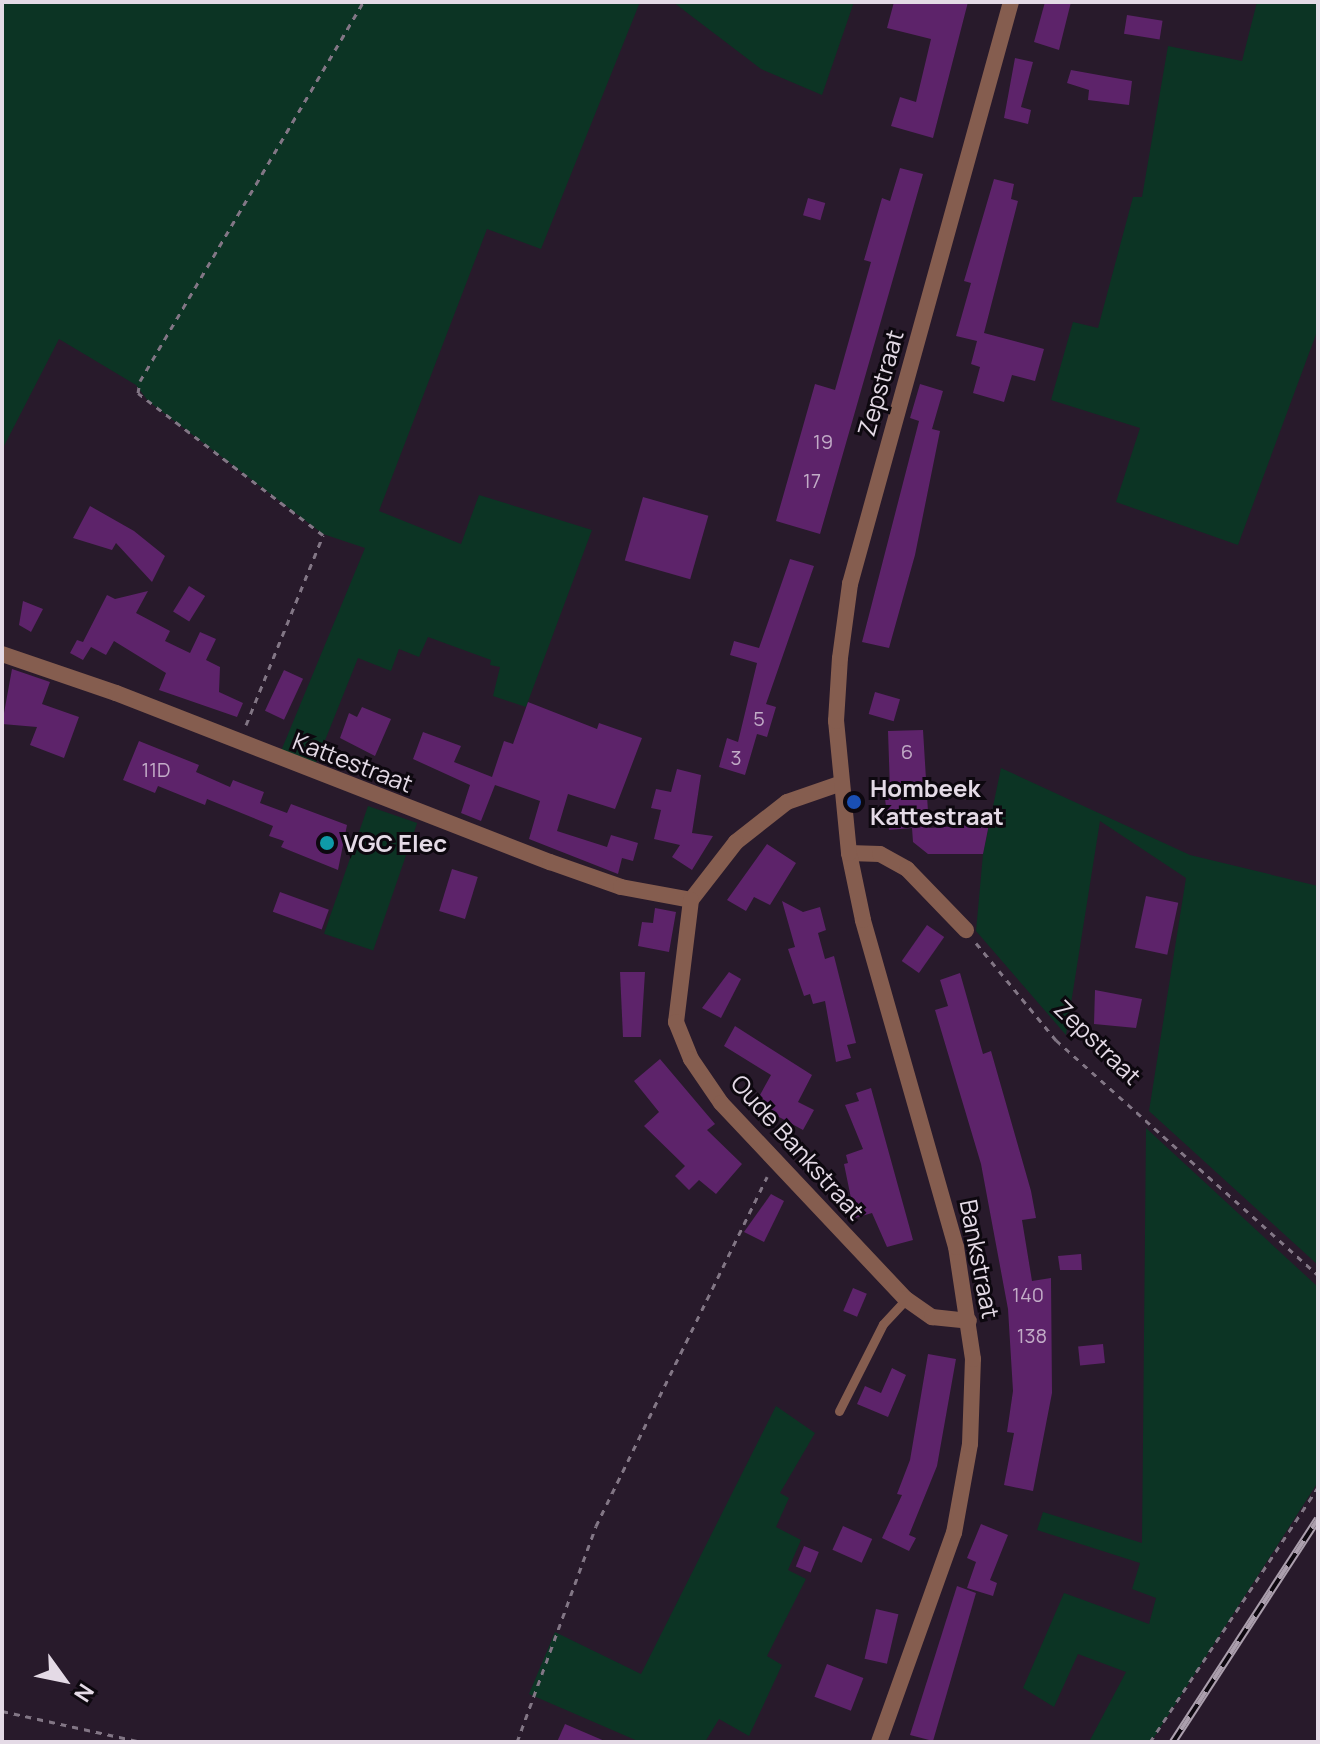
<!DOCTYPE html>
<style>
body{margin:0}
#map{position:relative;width:1320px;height:1744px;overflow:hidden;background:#281a2b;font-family:Manrope,sans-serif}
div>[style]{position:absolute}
.green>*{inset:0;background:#0c3424;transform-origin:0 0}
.building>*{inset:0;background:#5d236a;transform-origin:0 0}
.path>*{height:3px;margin-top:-1.5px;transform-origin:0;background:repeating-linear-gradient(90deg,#827685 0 6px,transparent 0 12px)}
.service>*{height:9px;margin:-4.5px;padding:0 4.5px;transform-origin:4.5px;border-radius:4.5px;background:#855d4f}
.minor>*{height:16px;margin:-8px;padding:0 8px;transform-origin:8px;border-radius:8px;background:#855d4f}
.tertiary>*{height:16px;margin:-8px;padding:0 8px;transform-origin:8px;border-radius:8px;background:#855d4f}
.rail>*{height:8px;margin-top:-4px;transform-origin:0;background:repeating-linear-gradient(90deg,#0d080f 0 15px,#ab9fad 0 30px);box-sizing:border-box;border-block:2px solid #ab9fad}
.dots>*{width:22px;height:22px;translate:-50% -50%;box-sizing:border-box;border:4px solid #0d080f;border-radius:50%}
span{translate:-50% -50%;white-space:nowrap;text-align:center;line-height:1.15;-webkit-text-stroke:6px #0d080f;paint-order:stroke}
.number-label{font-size:20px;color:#c2acc7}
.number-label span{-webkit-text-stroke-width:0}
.street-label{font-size:24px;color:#e4dae6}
.poi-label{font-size:24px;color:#e4dae6;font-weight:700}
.left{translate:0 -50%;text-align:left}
.frame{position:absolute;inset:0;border:4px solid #e4dae6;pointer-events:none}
.north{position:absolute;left:24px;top:1640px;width:80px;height:80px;-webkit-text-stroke:6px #0d080f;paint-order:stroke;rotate:123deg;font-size:22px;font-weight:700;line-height:32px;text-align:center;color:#e4dae6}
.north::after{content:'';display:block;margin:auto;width:28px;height:36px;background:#e4dae6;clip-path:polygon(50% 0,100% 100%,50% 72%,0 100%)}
</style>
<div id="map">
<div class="green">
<i style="clip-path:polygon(2px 2px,640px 2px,541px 249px,487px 229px,379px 511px,461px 544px,479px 495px,592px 530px,526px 707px,493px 696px,500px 667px,490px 665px,491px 660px,428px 637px,419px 657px,399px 649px,391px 671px,358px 658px,316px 763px,281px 751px,365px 548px,323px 534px,148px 401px,136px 385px,59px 339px,2px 450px)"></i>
<i style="clip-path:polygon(673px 2px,854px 2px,822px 95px,761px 69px)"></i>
<i style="clip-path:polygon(1257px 2px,1318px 2px,1318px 329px,1238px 545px,1116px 502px,1140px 428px,1051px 400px,1073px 322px,1098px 328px,1133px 197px,1142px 197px,1168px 46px,1242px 61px)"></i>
<i style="clip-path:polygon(1001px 768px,1190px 855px,1318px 886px,1318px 1265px,1149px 1111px,1186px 878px,1100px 821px,1066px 1035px,976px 931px,983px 854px)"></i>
<i style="left:368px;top:806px;width:52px;height:135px;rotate:19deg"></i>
<i style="clip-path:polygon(1146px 1128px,1318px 1287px,1318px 1482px,1151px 1742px,1089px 1742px,1126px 1672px,1078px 1654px,1054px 1707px,1023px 1688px,1064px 1593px,1149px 1624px,1156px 1598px,1132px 1589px,1140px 1563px,1037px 1530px,1043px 1512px,1142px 1543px)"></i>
<i style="clip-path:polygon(776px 1406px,815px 1433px,780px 1493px,789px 1498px,776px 1527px,801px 1540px,788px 1570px,806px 1579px,767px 1656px,782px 1665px,749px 1736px,719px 1719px,705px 1742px,640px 1742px,529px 1694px,555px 1632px,641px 1674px)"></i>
</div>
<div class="building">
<i style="clip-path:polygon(894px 2px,968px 2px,933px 138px,891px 126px,900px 97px,916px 102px,931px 39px,887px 28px)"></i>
<i style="clip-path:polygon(1045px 2px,1071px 2px,1059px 50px,1034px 42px)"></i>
<i style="left:1127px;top:15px;width:36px;height:19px;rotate:9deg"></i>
<i style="clip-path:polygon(1015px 58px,1033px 62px,1021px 107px,1031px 110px,1028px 124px,1004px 118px)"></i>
<i style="clip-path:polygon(1071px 70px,1132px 81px,1129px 105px,1088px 100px,1089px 90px,1067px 83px)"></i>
<i style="clip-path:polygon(900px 168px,923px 174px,820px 534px,776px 521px,815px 384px,835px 390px,871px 262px,864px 260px,882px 198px,890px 201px)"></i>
<i style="clip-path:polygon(994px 179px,1014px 184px,1011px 199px,1018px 201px,984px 333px,1044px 349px,1035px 381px,1012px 375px,1004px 402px,973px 393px,980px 367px,971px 364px,977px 341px,956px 336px,971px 283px,964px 281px)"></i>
<i style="left:808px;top:198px;width:18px;height:18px;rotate:16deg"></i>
<i style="clip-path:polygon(920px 384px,943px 391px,932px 429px,940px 431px,915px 555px,889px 648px,862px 642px,919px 421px,910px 418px)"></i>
<i style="left:643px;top:497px;width:68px;height:66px;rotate:16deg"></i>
<i style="clip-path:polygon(90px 506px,134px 531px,165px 556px,152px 582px,116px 543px,112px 550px,73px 538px)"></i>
<i style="clip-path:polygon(790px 559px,814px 566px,766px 704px,776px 707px,767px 737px,757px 734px,745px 775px,719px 767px,727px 738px,738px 742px,757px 663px,730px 655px,734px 641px,759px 648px)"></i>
<i style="left:189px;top:586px;width:19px;height:30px;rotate:32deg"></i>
<i style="clip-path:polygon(148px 591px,136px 613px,170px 631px,165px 641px,190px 653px,200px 632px,216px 639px,206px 660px,220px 667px,219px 692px,243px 703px,237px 717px,159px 690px,166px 673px,114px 641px,106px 655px,91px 647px,83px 660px,70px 653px,77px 640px,83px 642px,107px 595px,115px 599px)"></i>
<i style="clip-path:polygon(23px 601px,43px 609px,31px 632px,19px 625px)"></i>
<i style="clip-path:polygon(12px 669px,50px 682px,42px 704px,79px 717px,64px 758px,30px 745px,37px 727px,2px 724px)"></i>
<i style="left:284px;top:670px;width:21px;height:45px;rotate:25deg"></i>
<i style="left:875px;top:692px;width:26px;height:23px;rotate:16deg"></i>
<i style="clip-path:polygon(528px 702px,597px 729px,599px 723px,642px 738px,615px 809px,568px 794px,557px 831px,607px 847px,611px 835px,638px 843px,633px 861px,622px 858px,618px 874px,529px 839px,540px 801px,495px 785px,481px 821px,461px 813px,470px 785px,413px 759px,423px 732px,461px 746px,454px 762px,492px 777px,504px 741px,513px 744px)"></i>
<i style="clip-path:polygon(362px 707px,391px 719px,375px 756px,340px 738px,349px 713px,357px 717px)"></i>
<i style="clip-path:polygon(923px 730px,929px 828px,989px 824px,983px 854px,928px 854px,913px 842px,912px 828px,889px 830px,884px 791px,890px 790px,888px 731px)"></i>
<i style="clip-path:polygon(139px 741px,199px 765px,196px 772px,230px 787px,233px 780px,264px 792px,260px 803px,287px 813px,291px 804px,347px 825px,338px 870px,281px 847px,284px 841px,269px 836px,273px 826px,207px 799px,205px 805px,158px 786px,155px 793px,123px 780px)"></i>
<i style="clip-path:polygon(677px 769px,701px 775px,692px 833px,713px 836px,692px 870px,672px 857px,680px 845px,654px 839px,661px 810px,651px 808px,656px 789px,671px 792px)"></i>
<i style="clip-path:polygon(767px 844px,796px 863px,770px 905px,754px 897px,746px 911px,727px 900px)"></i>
<i style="left:452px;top:869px;width:27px;height:44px;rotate:17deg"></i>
<i style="left:280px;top:892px;width:52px;height:21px;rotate:20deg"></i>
<i style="left:1146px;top:896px;width:33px;height:53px;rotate:12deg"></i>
<i style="clip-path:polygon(782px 901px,803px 912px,820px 907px,826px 930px,818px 933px,825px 959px,834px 956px,856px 1043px,847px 1045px,851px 1058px,836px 1062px,825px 1001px,813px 1004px,810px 994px,804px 996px,788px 949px,795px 947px)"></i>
<i style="clip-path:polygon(655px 908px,676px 912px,669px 952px,638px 946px,642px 922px,653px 923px)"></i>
<i style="left:927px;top:925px;width:21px;height:44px;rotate:35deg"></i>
<i style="clip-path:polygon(620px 972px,645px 972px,641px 1037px,623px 1037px)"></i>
<i style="clip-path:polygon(729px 972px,741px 979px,721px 1018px,702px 1008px)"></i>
<i style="clip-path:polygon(960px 973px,983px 1054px,991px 1051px,1031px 1191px,1036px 1218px,1022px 1220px,1032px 1281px,1051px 1278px,1052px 1393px,1033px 1491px,1004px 1485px,1014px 1433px,1007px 1432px,1013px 1391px,1008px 1309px,981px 1164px,935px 1010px,948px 1006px,940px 980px)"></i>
<i style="clip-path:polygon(1095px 990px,1142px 999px,1136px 1028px,1094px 1024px)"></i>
<i style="clip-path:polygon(735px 1026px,812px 1075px,798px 1102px,814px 1110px,803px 1130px,755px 1104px,771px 1075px,724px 1046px)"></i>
<i style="clip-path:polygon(660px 1059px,715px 1124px,707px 1130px,742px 1164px,716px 1194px,699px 1180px,689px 1190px,675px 1176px,685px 1166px,644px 1126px,659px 1112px,634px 1081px)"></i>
<i style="clip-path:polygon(871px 1088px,913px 1240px,887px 1247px,872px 1213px,855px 1218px,844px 1164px,848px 1163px,846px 1155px,863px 1149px,845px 1105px,859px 1101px,856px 1093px)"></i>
<i style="clip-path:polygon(771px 1194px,784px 1201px,764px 1242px,744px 1232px)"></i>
<i style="clip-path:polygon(1081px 1254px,1082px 1270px,1060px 1270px,1058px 1256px)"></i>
<i style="left:853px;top:1288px;width:15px;height:25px;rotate:23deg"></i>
<i style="left:1103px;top:1344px;width:19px;height:25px;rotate:84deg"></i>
<i style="clip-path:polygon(928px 1354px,956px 1359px,937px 1466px,909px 1535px,916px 1538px,909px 1551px,882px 1538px,902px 1495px,897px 1494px,910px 1460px)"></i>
<i style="clip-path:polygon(892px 1368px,906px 1375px,888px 1417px,857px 1404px,865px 1386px,881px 1393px)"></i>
<i style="clip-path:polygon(981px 1524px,1008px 1535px,990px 1580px,997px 1583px,993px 1596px,967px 1588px,976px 1562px,967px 1558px)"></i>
<i style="left:843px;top:1526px;width:32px;height:26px;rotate:24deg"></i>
<i style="left:804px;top:1546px;width:16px;height:22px;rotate:22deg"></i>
<i style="clip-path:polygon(957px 1586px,976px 1593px,933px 1741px,910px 1735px)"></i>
<i style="left:876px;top:1609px;width:23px;height:51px;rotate:13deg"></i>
<i style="left:827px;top:1664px;width:39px;height:35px;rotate:21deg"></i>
<i style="clip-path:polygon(565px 1724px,607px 1742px,557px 1742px)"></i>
</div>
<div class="path">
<i style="left:246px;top:725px;width:205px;rotate:-67.9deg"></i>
<i style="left:323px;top:535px;width:233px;rotate:-142.5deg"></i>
<i style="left:138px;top:393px;width:12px;rotate:-81deg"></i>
<i style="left:140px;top:381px;width:440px;rotate:-59.5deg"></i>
<i style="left:976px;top:943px;width:126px;rotate:50.5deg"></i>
<i style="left:1056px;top:1040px;width:352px;rotate:41.9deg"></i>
<i style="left:2px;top:1711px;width:143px;rotate:12.5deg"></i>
<i style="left:517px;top:1742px;width:230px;rotate:-69.9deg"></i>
<i style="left:596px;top:1526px;width:389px;rotate:-63.9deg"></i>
<i style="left:1150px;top:1742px;width:305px;rotate:-56.6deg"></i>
</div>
<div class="service">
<i style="left:839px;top:1411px;width:97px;rotate:-63.2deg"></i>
<i style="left:883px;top:1324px;width:34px;rotate:-47deg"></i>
</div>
<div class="minor">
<i style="left:2px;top:654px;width:120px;rotate:18.9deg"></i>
<i style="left:116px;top:693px;width:466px;rotate:21.3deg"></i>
<i style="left:550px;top:862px;width:75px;rotate:19.4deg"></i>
<i style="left:621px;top:887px;width:71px;rotate:10.5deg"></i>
<i style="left:839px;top:784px;width:55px;rotate:160.9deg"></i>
<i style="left:787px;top:802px;width:65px;rotate:141.9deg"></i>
<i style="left:736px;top:842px;width:73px;rotate:127.8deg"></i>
<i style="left:691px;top:900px;width:123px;rotate:97deg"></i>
<i style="left:676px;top:1022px;width:40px;rotate:68deg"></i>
<i style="left:691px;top:1059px;width:53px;rotate:55.7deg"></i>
<i style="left:721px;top:1103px;width:270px;rotate:46.7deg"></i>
<i style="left:906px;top:1299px;width:32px;rotate:35deg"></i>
<i style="left:932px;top:1317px;width:37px;rotate:6deg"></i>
<i style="left:849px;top:853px;width:31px;rotate:2deg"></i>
<i style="left:880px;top:854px;width:31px;rotate:29deg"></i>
<i style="left:907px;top:869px;width:85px;rotate:46deg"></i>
</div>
<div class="tertiary">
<i style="left:879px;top:1742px;width:222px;rotate:-70.3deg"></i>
<i style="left:954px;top:1533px;width:90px;rotate:-79.8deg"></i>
<i style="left:970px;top:1444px;width:85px;rotate:-88deg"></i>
<i style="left:973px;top:1359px;width:113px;rotate:-98.6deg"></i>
<i style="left:956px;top:1247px;width:340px;rotate:-105.9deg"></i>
<i style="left:863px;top:920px;width:68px;rotate:-101.8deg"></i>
<i style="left:849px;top:853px;width:133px;rotate:-95.6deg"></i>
<i style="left:836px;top:721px;width:63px;rotate:-86.4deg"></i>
<i style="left:840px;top:658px;width:75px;rotate:-82.3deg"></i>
<i style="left:850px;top:584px;width:604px;rotate:-74.54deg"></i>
</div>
<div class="rail">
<i style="left:1173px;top:1742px;width:266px;rotate:-57deg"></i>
</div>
<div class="dots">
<i style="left:854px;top:802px;background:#1a4fb4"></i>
<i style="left:327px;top:843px;background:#0f9aa8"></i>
</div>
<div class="number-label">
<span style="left:823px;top:441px">19</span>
<span style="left:812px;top:480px">17</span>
<span style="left:759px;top:718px">5</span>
<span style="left:907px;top:751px">6</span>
<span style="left:736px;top:757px">3</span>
<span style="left:156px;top:769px">11D</span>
<span style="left:1028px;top:1294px">140</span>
<span style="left:1032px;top:1335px">138</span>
</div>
<div class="street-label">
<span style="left:880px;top:383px;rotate:-74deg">Zepstraat</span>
<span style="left:353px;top:762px;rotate:21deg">Kattestraat</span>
<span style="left:1098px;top:1042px;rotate:44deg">Zepstraat</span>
<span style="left:798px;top:1147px;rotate:48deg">Oude Bankstraat</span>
<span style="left:980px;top:1259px;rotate:79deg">Bankstraat</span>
</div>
<div class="poi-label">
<span class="left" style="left:870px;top:802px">Hombeek<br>Kattestraat</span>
<span class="left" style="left:343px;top:843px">VGC Elec</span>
</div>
<div class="frame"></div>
<div class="north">N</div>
</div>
